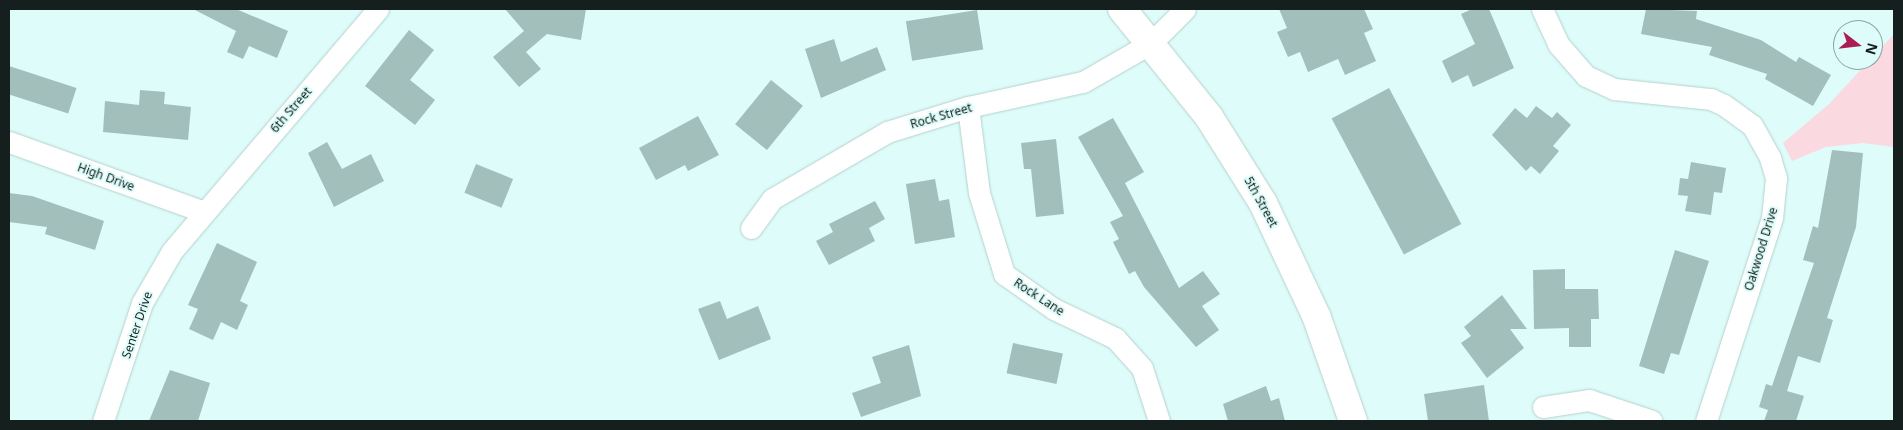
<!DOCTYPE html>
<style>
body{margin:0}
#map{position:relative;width:1903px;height:430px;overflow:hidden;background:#defcf9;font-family:"Noto Sans",sans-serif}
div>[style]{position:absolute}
.green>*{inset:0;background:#fbd9e1}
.building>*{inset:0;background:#a2bfbc;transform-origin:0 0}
.roads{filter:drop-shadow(0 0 1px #b4d1ce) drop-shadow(0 0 1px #b4d1ce)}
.minor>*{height:21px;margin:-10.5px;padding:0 10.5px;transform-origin:10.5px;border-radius:10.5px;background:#fff}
.primary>*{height:28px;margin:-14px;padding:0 14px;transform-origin:14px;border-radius:14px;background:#fff}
span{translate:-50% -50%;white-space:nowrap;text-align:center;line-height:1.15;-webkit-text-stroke:4px #defcf9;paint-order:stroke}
.street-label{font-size:12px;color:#141f1e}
.frame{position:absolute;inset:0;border:10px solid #141f1e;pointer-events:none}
.north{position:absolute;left:1833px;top:20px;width:50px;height:50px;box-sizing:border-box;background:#defcf9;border:1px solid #8da4a1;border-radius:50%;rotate:106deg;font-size:14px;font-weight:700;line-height:20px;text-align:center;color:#141f1e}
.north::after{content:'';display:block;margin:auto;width:18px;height:22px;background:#ac1d57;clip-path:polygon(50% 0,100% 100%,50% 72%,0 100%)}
</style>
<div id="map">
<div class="green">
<i style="clip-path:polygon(1894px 34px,1894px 147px,1863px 143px,1826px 147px,1792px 161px,1783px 143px,1829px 104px)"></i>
</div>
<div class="building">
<i style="clip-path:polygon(193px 9px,236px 9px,288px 31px,277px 58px,249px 46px,243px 59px,227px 52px,236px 31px)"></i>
<i style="clip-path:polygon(505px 9px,586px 9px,581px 40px,547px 34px,526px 52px,541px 69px,519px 87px,493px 57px,524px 31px)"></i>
<i style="clip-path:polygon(1279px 9px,1364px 9px,1373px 29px,1364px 33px,1376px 61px,1345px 75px,1338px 59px,1308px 72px,1300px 52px,1288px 57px,1277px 32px,1287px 28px)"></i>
<i style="clip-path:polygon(1472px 9px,1489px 9px,1514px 68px,1473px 87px,1468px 75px,1452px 83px,1442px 61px,1475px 44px,1461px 14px)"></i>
<i style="clip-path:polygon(1646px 9px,1697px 11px,1696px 19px,1761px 40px,1796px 62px,1799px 57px,1831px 75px,1813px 106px,1765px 79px,1767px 74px,1709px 55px,1712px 47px,1641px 34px)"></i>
<i style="left:977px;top:10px;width:40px;height:72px;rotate:81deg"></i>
<i style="clip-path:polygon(409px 30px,434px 50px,410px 80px,435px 100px,415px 125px,365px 86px)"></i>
<i style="clip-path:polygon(834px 39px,841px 62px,877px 47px,886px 70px,821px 98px,805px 49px)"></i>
<i style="left:9px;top:66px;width:71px;height:27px;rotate:18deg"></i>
<i style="left:771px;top:80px;width:41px;height:57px;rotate:39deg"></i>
<i style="left:1389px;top:88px;width:154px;height:65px;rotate:62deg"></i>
<i style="clip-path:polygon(140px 90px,165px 92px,164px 104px,191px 107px,188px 140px,103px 132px,105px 101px,139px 105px)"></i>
<i style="clip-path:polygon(1536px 106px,1552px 118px,1557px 112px,1571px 125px,1553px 146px,1559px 151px,1540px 174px,1531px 166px,1526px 171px,1492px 135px,1515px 108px,1527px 118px)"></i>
<i style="clip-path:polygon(698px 116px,719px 155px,688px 171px,685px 165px,656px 180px,639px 148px)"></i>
<i style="clip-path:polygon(1113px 118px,1144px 172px,1125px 183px,1179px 288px,1203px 271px,1220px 294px,1202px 306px,1219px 330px,1196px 347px,1144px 287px,1135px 271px,1129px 274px,1113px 242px,1119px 239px,1110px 222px,1123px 216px,1078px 137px)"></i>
<i style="clip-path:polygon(1056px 139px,1064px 214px,1036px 217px,1031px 169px,1024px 169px,1021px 143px)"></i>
<i style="clip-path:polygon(327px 142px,342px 169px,371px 154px,384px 181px,334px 207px,308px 153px)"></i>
<i style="clip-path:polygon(1832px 150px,1863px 153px,1856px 227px,1827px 318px,1833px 320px,1820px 363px,1798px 356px,1787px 391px,1804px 396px,1796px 421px,1764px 421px,1768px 410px,1759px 407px,1766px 384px,1772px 386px,1814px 263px,1803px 260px,1813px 226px,1818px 228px)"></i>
<i style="clip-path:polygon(1691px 162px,1726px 168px,1722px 193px,1714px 192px,1711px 215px,1685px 211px,1688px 196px,1678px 195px,1680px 178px,1688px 179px)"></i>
<i style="left:476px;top:164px;width:40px;height:31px;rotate:22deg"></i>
<i style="clip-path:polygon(935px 179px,939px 201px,949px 199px,955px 237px,915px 244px,906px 184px)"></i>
<i style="clip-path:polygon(9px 193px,32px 196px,104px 221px,95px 250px,45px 234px,47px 227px,9px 222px)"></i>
<i style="clip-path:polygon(875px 201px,885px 219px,869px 228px,875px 241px,829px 265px,816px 241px,833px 232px,829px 224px)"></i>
<i style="clip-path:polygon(217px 243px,257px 262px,240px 301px,248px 305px,237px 330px,221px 322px,213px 340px,189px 329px,198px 309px,188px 305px)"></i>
<i style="clip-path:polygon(1675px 250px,1709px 261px,1679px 355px,1671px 353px,1664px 374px,1639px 366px)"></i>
<i style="clip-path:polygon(1565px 269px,1565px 289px,1598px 289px,1599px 319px,1591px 319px,1591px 347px,1569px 347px,1569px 328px,1534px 329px,1533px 270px)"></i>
<i style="clip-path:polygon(1502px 295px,1527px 329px,1510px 329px,1524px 348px,1487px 378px,1461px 343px,1471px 336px,1464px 327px)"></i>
<i style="clip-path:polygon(720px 301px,727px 319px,758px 306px,771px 339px,719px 360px,698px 309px)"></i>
<i style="left:1013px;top:343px;width:51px;height:31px;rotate:12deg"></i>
<i style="clip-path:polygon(909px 345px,921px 396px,861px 417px,852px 393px,881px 383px,872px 357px)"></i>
<i style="clip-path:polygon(170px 370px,210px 383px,198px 421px,149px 421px)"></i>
<i style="clip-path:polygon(1484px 385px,1489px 421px,1428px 421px,1424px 394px)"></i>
<i style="clip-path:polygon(1266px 386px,1271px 401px,1279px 398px,1285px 421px,1228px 421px,1223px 404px)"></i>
</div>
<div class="roads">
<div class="minor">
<i style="left:1542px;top:9px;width:38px;rotate:65deg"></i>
<i style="left:1558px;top:44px;width:43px;rotate:48.8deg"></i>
<i style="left:1586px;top:76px;width:31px;rotate:25deg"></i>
<i style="left:1614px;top:89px;width:98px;rotate:5.9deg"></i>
<i style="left:1711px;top:99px;width:14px;rotate:25deg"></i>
<i style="left:1724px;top:105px;width:34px;rotate:36deg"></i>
<i style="left:1752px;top:125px;width:38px;rotate:61deg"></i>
<i style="left:1770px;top:158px;width:21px;rotate:73deg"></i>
<i style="left:1776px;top:178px;width:40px;rotate:95.7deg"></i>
<i style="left:1772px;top:218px;width:213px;rotate:108deg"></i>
<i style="left:968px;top:107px;width:87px;rotate:82.7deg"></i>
<i style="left:979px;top:193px;width:85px;rotate:72.8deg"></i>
<i style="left:1004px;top:274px;width:61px;rotate:35deg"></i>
<i style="left:1054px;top:309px;width:68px;rotate:25.4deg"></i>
<i style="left:1115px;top:338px;width:40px;rotate:48deg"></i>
<i style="left:1142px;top:368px;width:56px;rotate:72.2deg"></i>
<i style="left:9px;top:142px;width:207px;rotate:19.7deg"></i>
<i style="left:751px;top:228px;width:36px;rotate:-54deg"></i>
<i style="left:772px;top:199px;width:133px;rotate:-30.2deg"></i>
<i style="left:887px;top:132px;width:85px;rotate:-17.2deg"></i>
<i style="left:968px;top:107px;width:118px;rotate:-12.3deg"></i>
<i style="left:1083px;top:82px;width:78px;rotate:-29.8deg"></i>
<i style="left:1151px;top:43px;width:48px;rotate:-45deg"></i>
<i style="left:1543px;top:407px;width:47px;rotate:-8.7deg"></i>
<i style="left:1589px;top:400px;width:66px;rotate:18.4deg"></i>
<i style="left:103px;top:421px;width:124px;rotate:-71.7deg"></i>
<i style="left:142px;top:303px;width:60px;rotate:-60deg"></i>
<i style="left:172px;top:251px;width:318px;rotate:-49.6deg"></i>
</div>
<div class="primary">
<i style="left:1122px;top:9px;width:139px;rotate:51.1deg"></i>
<i style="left:1209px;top:117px;width:102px;rotate:57.9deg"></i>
<i style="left:1263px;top:203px;width:127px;rotate:64.8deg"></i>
<i style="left:1317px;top:318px;width:109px;rotate:70.7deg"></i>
</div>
</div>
<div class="street-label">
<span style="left:291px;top:110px;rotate:-49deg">6th Street</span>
<span style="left:941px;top:116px;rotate:-16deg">Rock Street</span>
<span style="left:106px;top:177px;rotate:20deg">High Drive</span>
<span style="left:1261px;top:202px;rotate:61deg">5th Street</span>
<span style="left:1761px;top:249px;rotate:-73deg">Oakwood Drive</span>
<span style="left:1039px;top:297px;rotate:33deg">Rock Lane</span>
<span style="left:137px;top:325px;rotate:-71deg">Senter Drive</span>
</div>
<div class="frame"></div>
<div class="north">N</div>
</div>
